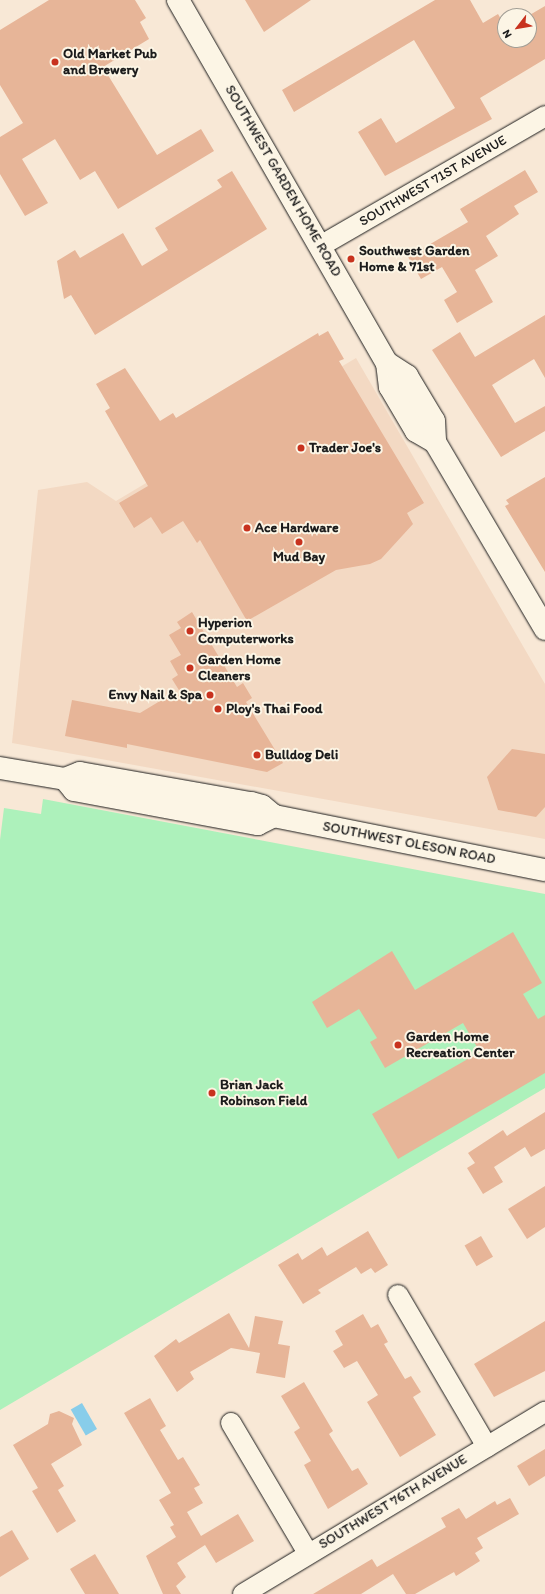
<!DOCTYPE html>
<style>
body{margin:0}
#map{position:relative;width:545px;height:1594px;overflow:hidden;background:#f8e8d6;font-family:Itim,sans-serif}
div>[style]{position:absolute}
.built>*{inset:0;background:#f3d9c3}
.green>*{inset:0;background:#adf1bb}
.water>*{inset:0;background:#88cdea;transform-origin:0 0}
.building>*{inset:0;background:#e7b598;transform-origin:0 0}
.roads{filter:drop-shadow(0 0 1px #1c1c1c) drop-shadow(0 0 1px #1c1c1c)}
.street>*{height:20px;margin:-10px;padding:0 10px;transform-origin:10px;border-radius:10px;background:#fcf5e5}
.secondary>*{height:22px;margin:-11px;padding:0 11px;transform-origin:11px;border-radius:11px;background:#fcf5e5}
.dots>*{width:11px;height:11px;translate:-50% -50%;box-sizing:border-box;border:2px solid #fcf5e5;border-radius:50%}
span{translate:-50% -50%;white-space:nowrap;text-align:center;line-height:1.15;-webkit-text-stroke:4px #fcf5e5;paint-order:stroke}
.poi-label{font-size:14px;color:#1c1c1c;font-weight:700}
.left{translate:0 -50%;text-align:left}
.right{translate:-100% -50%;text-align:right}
.street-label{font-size:14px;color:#1c1c1c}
.north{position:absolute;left:497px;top:8px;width:40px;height:40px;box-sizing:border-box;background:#fcf5e5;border:1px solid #a29e95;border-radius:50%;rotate:239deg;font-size:11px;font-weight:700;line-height:16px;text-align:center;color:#1c1c1c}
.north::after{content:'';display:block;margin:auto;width:14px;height:18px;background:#c8321e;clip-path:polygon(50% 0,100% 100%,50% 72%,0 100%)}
</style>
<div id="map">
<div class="built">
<i style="clip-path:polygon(356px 358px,545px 684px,545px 839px,12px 743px,38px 490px,87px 482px,116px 501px)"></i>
</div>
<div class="green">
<i style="clip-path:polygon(43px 799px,545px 894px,545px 1088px,0 1410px,0 840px,4px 808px,41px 814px)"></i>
</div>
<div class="water">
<i style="left:82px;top:1403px;width:30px;height:13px;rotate:60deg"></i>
</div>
<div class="building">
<i style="clip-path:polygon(49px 0,135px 0,146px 18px,140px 22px,149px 39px,103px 67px,157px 155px,201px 129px,214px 151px,118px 209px,95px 171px,80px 180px,55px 139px,22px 159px,48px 203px,25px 216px,0 174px,0 137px,23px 123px,0 85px,0 30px)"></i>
<i style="clip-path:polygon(245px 0,311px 0,264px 32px)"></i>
<i style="clip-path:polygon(435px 0,470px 0,483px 23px,498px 14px,505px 26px,505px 40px,529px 40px,528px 16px,545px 6px,545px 59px,480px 98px,492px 119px,385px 176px,358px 132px,381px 118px,396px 143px,455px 108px,414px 40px,294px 112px,282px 90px)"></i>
<i style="clip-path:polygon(525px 170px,538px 192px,514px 206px,519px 214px,486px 236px,498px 256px,475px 270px,493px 302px,457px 323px,444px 300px,457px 292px,442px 267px,421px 279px,408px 257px,468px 222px,460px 209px)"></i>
<i style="clip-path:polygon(232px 171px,267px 229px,95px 335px,71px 295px,64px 299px,57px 261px,75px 250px,80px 258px,123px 233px,142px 266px,168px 250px,155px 228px,222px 187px,217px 180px)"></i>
<i style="clip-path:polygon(545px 315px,545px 378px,534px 359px,492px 385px,515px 423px,545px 406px,545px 431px,501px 457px,432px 350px,460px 332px,475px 357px)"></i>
<i style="clip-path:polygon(328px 331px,344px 359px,339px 361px,424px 503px,407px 513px,413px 524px,381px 559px,370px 564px,336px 570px,247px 621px,200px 540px,197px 543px,183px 521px,162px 534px,151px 517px,134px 528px,119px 503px,148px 486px,105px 411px,110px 408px,96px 384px,125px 368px,160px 421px,173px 413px,176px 418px,318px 333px,319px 336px)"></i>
<i style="clip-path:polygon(545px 477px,545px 572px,505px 506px,509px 504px,506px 500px)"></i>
<i style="clip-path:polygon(192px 612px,237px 687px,243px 683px,252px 698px,246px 702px,283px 763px,267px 772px,127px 744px,127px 748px,65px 736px,72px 700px,140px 713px,170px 695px,182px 695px,172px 679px,178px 675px,170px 661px,181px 655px,169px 635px,181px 628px,177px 622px)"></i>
<i style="clip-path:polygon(512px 749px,545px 754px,545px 807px,536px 817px,498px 810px,487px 777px)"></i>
<i style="clip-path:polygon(513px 932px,542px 983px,523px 994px,538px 1019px,545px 1015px,545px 1073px,398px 1159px,372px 1114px,480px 1052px,463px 1023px,385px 1068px,370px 1042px,377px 1038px,359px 1009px,327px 1028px,312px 1002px,392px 951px,415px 990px)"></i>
<i style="clip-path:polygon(545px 1112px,545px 1149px,531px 1157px,525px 1147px,494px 1167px,503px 1182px,483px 1194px,467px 1168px,475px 1163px,468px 1153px,503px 1130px,507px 1136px)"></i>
<i style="clip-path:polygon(545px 1186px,545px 1227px,527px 1239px,508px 1209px)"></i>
<i style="clip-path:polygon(368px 1231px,388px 1265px,375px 1273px,371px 1268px,361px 1274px,356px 1267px,318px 1290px,321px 1293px,303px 1304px,278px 1265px,298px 1253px,302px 1260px,322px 1247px,327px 1256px)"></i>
<i style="left:481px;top:1236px;width:24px;height:19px;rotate:60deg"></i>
<i style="clip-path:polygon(229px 1313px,249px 1348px,255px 1316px,283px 1321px,278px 1344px,290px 1346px,285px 1378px,256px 1373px,260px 1353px,231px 1348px,190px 1372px,194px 1379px,177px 1392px,154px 1356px,176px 1339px,179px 1343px)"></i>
<i style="clip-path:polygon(363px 1314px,371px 1328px,378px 1324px,388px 1342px,384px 1344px,405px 1379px,411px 1376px,421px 1392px,413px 1397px,436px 1435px,400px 1457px,367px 1402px,378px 1395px,357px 1361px,344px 1368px,333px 1351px,343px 1345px,335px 1331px)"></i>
<i style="clip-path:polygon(545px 1321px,545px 1371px,494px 1397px,474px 1364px)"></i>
<i style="clip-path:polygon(304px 1382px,333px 1431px,329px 1434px,352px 1471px,358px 1468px,368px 1484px,328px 1509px,304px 1465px,311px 1461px,294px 1432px,300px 1428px,281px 1396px)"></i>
<i style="clip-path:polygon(150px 1398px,166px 1426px,160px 1430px,178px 1460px,183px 1457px,200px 1485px,194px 1488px,203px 1503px,187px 1512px,201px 1536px,238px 1514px,254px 1541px,216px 1563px,205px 1545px,177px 1563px,186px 1577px,176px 1586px,181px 1594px,163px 1594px,146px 1556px,176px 1537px,170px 1527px,174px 1525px,159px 1500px,171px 1493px,124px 1413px)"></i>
<i style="clip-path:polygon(59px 1411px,74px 1418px,72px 1424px,82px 1445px,51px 1464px,64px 1486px,58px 1490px,76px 1521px,57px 1533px,32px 1491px,38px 1488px,13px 1445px,48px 1424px,50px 1414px)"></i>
<i style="clip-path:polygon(545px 1449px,545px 1476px,529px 1486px,517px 1466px)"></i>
<i style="clip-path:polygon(510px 1498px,519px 1514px,477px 1538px,483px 1548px,475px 1553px,480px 1561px,456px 1576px,454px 1572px,415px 1594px,406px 1594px,393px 1574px,361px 1594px,313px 1594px,372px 1559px,377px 1567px,446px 1527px,441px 1518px,459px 1508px,466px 1519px,495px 1501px,497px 1505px)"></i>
<i style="clip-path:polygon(12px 1530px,29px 1559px,0 1577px,0 1537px)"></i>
<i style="clip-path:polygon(95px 1554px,119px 1594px,85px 1594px,70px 1569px)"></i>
</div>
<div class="roads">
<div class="street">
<i style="left:322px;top:245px;width:258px;rotate:-30deg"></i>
<i style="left:398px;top:1295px;width:176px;rotate:59.6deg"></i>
<i style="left:231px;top:1423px;width:151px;rotate:59.4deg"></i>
<i style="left:243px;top:1594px;width:353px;rotate:-31.1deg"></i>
</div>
<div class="secondary">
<i style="left:178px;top:0;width:419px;rotate:60.1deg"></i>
<i style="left:387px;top:363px;width:24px;rotate:83deg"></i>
<i style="left:390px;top:387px;width:51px;rotate:59.4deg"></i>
<i style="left:416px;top:431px;width:22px;rotate:30deg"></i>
<i style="left:435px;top:442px;width:217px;rotate:59.5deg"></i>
<i style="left:387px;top:363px;width:24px;rotate:33deg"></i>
<i style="left:407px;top:376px;width:52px;rotate:59deg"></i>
<i style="left:434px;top:421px;width:21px;rotate:87deg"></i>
<i style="left:0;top:768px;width:66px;rotate:9.6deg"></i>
<i style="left:65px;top:779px;width:16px;rotate:-22deg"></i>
<i style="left:80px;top:773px;width:174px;rotate:10deg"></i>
<i style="left:251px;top:803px;width:11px;rotate:15deg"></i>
<i style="left:262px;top:806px;width:16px;rotate:40deg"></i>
<i style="left:274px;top:816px;width:276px;rotate:11.3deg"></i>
<i style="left:65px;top:779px;width:14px;rotate:51deg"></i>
<i style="left:74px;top:790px;width:187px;rotate:10.5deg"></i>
<i style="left:258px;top:824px;width:18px;rotate:-27deg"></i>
</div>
</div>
<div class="dots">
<i style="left:55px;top:62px;background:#c8321e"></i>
<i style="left:351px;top:259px;background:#c8321e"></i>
<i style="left:301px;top:448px;background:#c8321e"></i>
<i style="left:247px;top:528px;background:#c8321e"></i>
<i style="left:299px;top:542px;background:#c8321e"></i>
<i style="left:190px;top:631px;background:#c8321e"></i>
<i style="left:190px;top:668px;background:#c8321e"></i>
<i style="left:210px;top:695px;background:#c8321e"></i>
<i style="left:218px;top:709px;background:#c8321e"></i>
<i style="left:257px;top:755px;background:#c8321e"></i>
<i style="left:398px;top:1045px;background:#c8321e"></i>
<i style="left:212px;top:1093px;background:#c8321e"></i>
</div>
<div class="poi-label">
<span class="left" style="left:63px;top:62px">Old Market Pub<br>and Brewery</span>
<span class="left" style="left:359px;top:259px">Southwest Garden<br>Home &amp; 71st</span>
<span class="left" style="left:309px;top:448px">Trader Joe's</span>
<span class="left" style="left:255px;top:528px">Ace Hardware</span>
<span style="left:299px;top:557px">Mud Bay</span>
<span class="left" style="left:198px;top:631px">Hyperion<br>Computerworks</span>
<span class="left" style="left:198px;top:668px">Garden Home<br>Cleaners</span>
<span class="right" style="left:202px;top:695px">Envy Nail &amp; Spa</span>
<span class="left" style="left:226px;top:709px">Ploy's Thai Food</span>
<span class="left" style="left:265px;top:755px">Bulldog Deli</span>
<span class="left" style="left:406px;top:1045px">Garden Home<br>Recreation Center</span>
<span class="left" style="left:220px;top:1093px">Brian Jack<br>Robinson Field</span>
</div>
<div class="street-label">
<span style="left:283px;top:181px;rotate:60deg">SOUTHWEST GARDEN HOME ROAD</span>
<span style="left:433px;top:181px;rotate:-30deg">SOUTHWEST 71ST AVENUE</span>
<span style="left:409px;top:843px;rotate:11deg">SOUTHWEST OLESON ROAD</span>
<span style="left:393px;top:1502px;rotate:-31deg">SOUTHWEST 76TH AVENUE</span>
</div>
<div class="north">N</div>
</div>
